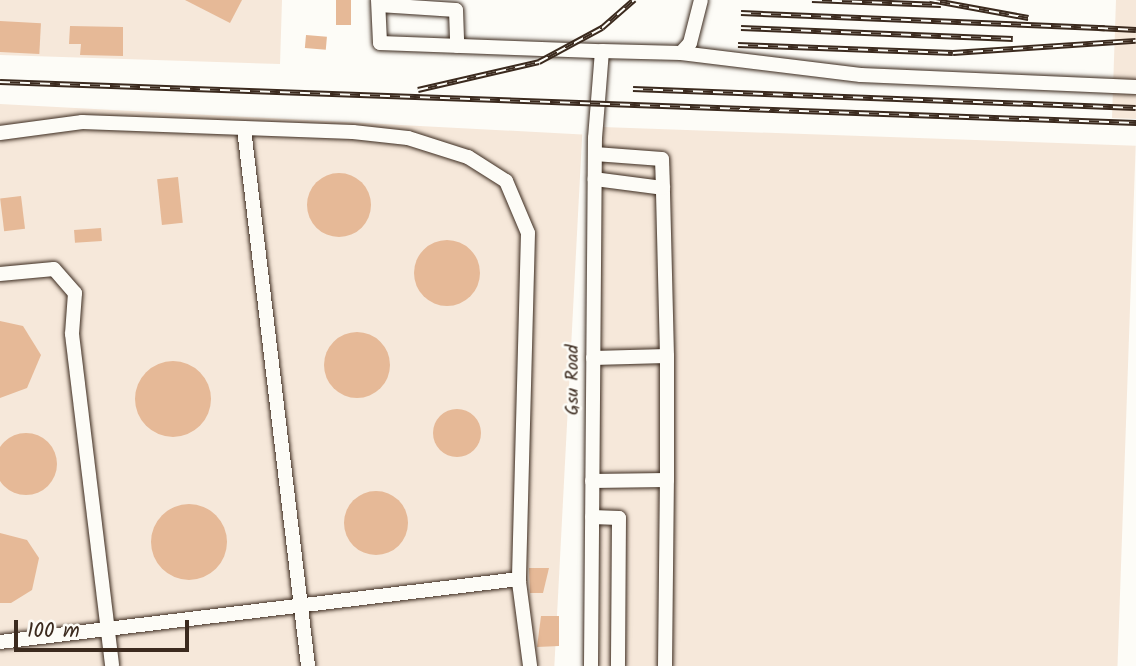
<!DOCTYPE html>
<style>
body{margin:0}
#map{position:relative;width:1136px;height:666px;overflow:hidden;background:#fdfcf7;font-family:Kalam,sans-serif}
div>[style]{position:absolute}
.built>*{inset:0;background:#f6e8da;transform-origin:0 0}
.building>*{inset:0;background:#e6b997;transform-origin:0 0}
.round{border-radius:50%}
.roads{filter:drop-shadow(0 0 2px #3b2a1e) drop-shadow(0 0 2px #3b2a1e)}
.minor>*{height:14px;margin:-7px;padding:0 7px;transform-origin:7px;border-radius:7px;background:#fdfcf7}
.rail>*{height:6px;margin-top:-3px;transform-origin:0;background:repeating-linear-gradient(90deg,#fdfcf7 0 10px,#3b2a1e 0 20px);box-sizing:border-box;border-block:2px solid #3b2a1e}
span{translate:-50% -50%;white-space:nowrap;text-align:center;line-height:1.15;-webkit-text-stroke:5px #fdfcf7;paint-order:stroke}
.street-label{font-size:18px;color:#3b2a1e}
.scale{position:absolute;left:14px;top:620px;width:175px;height:32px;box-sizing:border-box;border:4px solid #3b2a1e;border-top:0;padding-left:9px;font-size:21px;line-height:24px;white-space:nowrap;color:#3b2a1e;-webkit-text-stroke:5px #fdfcf7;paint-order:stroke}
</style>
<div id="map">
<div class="built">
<i style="clip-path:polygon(0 0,282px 0,280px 64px,0 55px)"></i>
<i style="clip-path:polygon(1116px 0,1136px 0,1136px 119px,1112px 118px)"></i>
<i style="left:0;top:104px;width:583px;height:562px;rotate:3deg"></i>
<i style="left:602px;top:127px;width:534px;height:539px;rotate:2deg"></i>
</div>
<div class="building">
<i style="clip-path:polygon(185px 0,242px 0,230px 23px)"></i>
<i style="left:336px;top:0;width:15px;height:25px"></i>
<i style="left:0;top:21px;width:41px;height:31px;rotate:3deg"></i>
<i style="clip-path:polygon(70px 26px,123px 27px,123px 56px,80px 55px,81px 44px,69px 44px)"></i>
<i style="left:306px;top:35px;width:21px;height:13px;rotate:5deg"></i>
<i class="round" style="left:307px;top:173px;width:64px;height:64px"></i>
<i style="left:178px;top:177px;width:46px;height:21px;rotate:84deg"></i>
<i style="left:21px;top:196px;width:33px;height:21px;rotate:83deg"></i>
<i style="left:101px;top:228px;width:13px;height:27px;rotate:86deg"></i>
<i class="round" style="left:414px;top:240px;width:66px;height:66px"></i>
<i style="clip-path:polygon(0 321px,23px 326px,41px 355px,27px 388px,0 398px)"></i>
<i class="round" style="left:324px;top:332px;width:66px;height:66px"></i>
<i class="round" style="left:135px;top:361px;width:76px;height:76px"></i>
<i class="round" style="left:433px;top:409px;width:48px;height:48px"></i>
<i class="round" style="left:-5px;top:433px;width:62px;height:62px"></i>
<i class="round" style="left:344px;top:491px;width:64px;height:64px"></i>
<i class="round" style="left:151px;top:504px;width:76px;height:76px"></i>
<i style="clip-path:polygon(0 533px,27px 540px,39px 558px,32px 590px,11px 603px,0 603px)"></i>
<i style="clip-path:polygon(529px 568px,549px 568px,543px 593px,530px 593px)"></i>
<i style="clip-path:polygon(541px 616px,559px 616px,559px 646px,537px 647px)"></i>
</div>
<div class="roads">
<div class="minor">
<i style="left:378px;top:0;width:43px;rotate:87.3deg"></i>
<i style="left:380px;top:43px;width:222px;rotate:2.1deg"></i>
<i style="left:379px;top:5px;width:77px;rotate:3.7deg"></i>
<i style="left:456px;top:10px;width:36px;rotate:88deg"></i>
<i style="left:681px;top:53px;width:181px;rotate:7deg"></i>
<i style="left:861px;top:75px;width:275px;rotate:2.5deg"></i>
<i style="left:244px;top:129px;width:541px;rotate:83.2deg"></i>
<i style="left:0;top:133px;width:83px;rotate:-7.6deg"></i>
<i style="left:82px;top:122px;width:271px;rotate:2.1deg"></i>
<i style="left:353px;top:132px;width:55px;rotate:6.2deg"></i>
<i style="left:408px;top:138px;width:63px;rotate:17.6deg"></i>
<i style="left:468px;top:157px;width:45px;rotate:32.3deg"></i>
<i style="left:506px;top:181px;width:56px;rotate:67.1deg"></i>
<i style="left:528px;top:233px;width:349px;rotate:91.5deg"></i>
<i style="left:519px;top:582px;width:85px;rotate:82.5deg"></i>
<i style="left:595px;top:154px;width:67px;rotate:4.3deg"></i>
<i style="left:662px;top:159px;width:29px;rotate:88deg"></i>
<i style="left:0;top:274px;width:54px;rotate:-5.3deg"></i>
<i style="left:54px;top:269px;width:32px;rotate:49deg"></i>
<i style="left:75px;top:293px;width:41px;rotate:94.2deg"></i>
<i style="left:72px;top:334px;width:334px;rotate:83.1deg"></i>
<i style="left:593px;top:358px;width:74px;rotate:-1.5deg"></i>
<i style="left:667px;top:356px;width:168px;rotate:-91.4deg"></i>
<i style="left:663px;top:188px;width:69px;rotate:-172.5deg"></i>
<i style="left:592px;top:481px;width:75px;rotate:-0.8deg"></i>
<i style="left:667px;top:480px;width:124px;rotate:-90deg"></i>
<i style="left:592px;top:517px;width:27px;rotate:2deg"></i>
<i style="left:619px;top:518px;width:148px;rotate:90.4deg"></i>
<i style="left:0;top:642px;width:523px;rotate:-6.92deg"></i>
<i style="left:591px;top:666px;width:528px;rotate:-89.57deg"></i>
<i style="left:595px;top:138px;width:87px;rotate:-85.4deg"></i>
<i style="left:602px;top:51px;width:79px;rotate:1.5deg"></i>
<i style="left:681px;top:53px;width:13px;rotate:-48deg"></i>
<i style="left:690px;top:43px;width:44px;rotate:-75.7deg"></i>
<i style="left:665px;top:666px;width:186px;rotate:-89.4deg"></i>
</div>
</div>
<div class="rail">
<i style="left:812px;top:0;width:129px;rotate:2.2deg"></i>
<i style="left:930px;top:0;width:100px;rotate:10.4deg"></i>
<i style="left:741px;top:13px;width:364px;rotate:2.4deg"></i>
<i style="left:741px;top:28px;width:272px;rotate:2.3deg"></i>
<i style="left:1098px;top:28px;width:38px;rotate:3deg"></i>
<i style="left:738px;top:45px;width:215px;rotate:2.1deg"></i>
<i style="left:953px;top:53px;width:183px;rotate:-3.8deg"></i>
<i style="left:0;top:82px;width:1137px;rotate:2.07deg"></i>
<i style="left:633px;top:89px;width:503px;rotate:2.16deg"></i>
<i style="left:418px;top:90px;width:124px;rotate:-13deg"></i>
<i style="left:539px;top:62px;width:72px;rotate:-28.4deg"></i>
<i style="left:602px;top:28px;width:43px;rotate:-41.2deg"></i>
</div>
<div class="street-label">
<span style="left:574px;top:380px;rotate:-90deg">Gsu Road</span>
</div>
<div class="scale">100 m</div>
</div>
